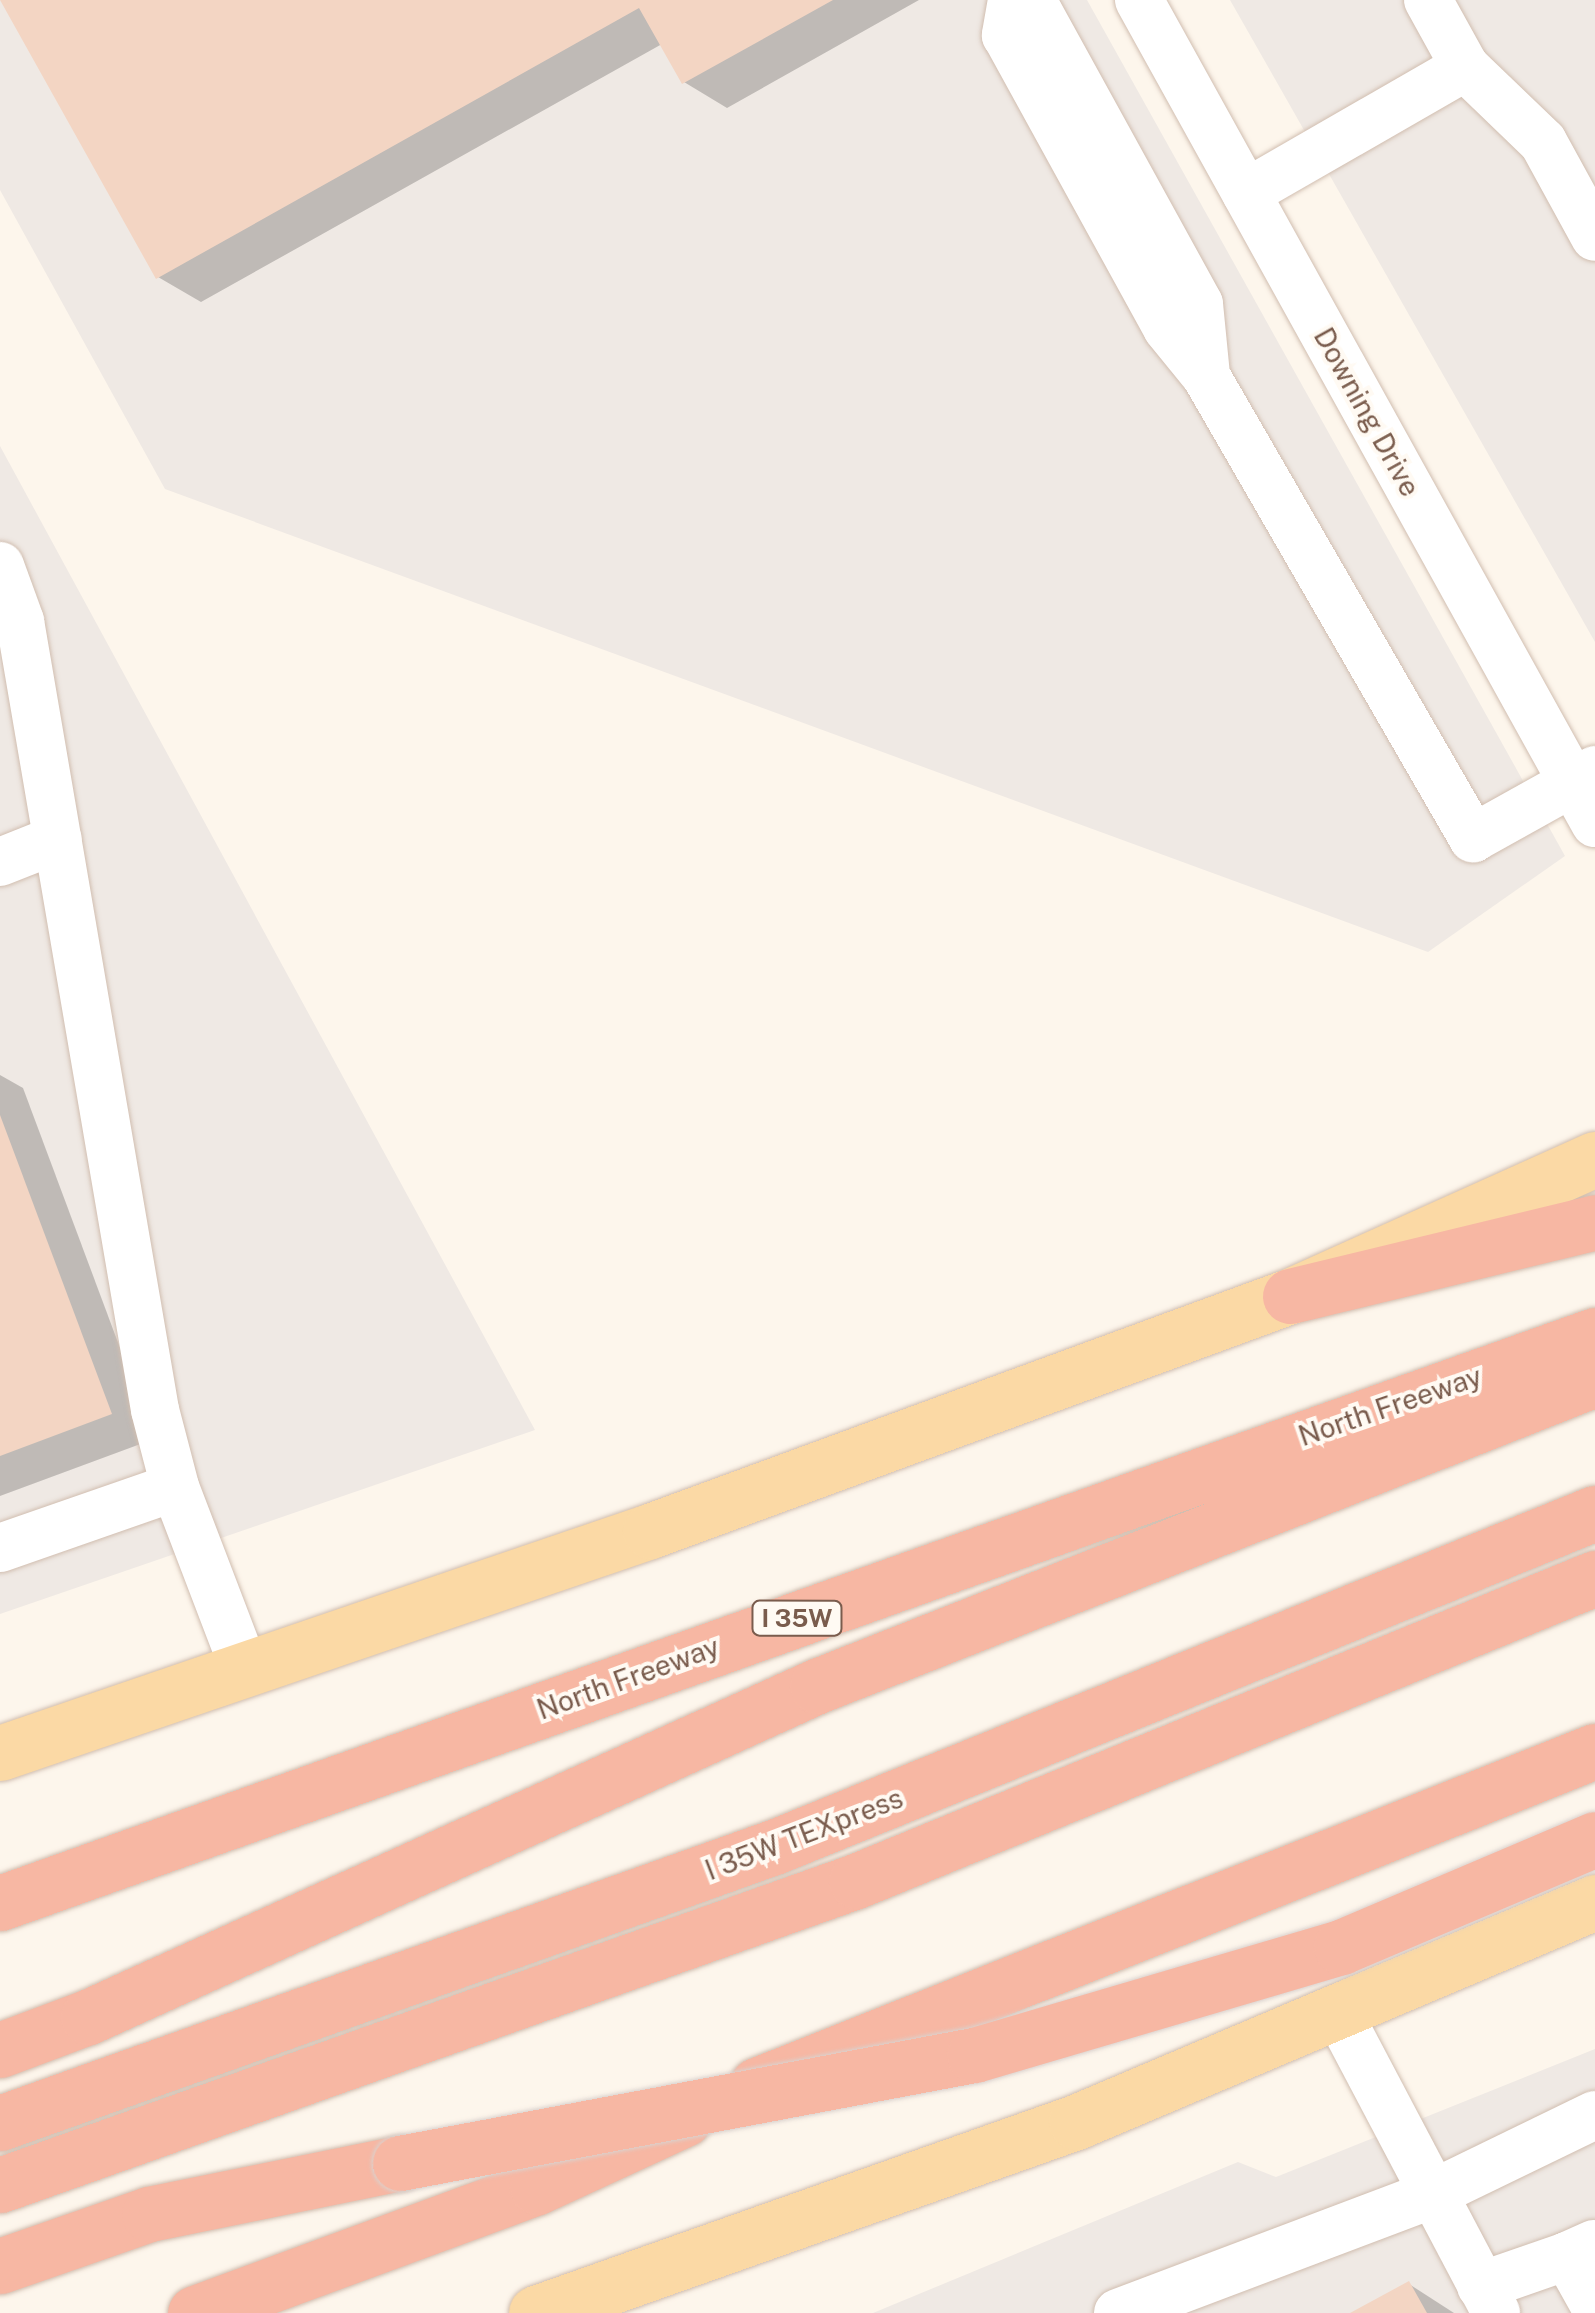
<!DOCTYPE html>
<style>
body{margin:0}
#map{position:relative;width:1595px;height:2313px;overflow:hidden;background:#fdf6ec;font-family:"Public Sans",sans-serif}
div>[style]{position:absolute}
.industrial>*{inset:0;background:#efe9e4}
.shadow>*{inset:0;background:#0003}
.building>*{inset:0;background:#f3d5c3}
.roads{filter:drop-shadow(0 0 2px #d1beb0) drop-shadow(0 0 2px #d1beb0)}
.minor>*{height:48px;margin:-24px;padding:0 24px;transform-origin:24px;border-radius:24px;background:#fff}
.major>*{height:55px;margin:-27.5px;padding:0 27.5px;transform-origin:27.5px;border-radius:27.5px;background:#fbd9a5}
.highway>*{height:55px;margin:-27.5px;padding:0 27.5px;transform-origin:27.5px;border-radius:27.5px;background:#f7b7a3}
.bridges{filter:drop-shadow(0 0 2px #dad1cd) drop-shadow(0 0 2px #dad1cd)}
.highway-bridge>*{height:55px;margin:-27.5px;padding:0 27.5px;transform-origin:27.5px;border-radius:27.5px;background:#f7b7a3}
span{translate:-50% -50%;white-space:nowrap;text-align:center;line-height:1.15;-webkit-text-stroke:8px #fffaf3;paint-order:stroke}
.shield-label span{padding:2px 8px;background:#fffaf3;border:2px solid;border-radius:8px;-webkit-text-stroke-width:0}
.shield-label{font-size:25px;color:#7a5c4d;font-weight:700}
.street-label{font-size:28px;color:#7a5c4d}
</style>
<div id="map">
<div class="industrial">
<i style="clip-path:polygon(0 0,1087px 0,1565px 856px,1428px 952px,165px 489px,0 190px)"></i>
<i style="clip-path:polygon(1230px 0,1595px 0,1595px 642px)"></i>
<i style="clip-path:polygon(0 446px,535px 1430px,0 1614px)"></i>
<i style="clip-path:polygon(1595px 2049px,1595px 2313px,873px 2313px,1238px 2162px,1276px 2177px)"></i>
</div>
<div class="shadow">
<i style="clip-path:polygon(2px 0,919px 0,727px 108px,684px 82px,662px 44px,201px 302px,158px 277px)"></i>
<i style="clip-path:polygon(0 1075px,23px 1088px,154px 1439px,0 1496px)"></i>
<i style="clip-path:polygon(1409px 2284px,1454px 2313px,1355px 2313px)"></i>
</div>
<div class="building">
<i style="clip-path:polygon(0 0,833px 0,682px 84px,639px 8px,156px 279px)"></i>
<i style="clip-path:polygon(0 1115px,112px 1414px,0 1456px)"></i>
<i style="clip-path:polygon(1409px 2281px,1427px 2313px,1350px 2313px)"></i>
</div>
<div class="roads">
<div class="minor">
<i style="left:1012px;top:0;width:36px;rotate:100deg"></i>
<i style="left:1006px;top:35px;width:334px;rotate:61.2deg"></i>
<i style="left:1167px;top:328px;width:62px;rotate:50.9deg"></i>
<i style="left:1206px;top:376px;width:534px;rotate:59.98deg"></i>
<i style="left:1473px;top:838px;width:140px;rotate:-29.1deg"></i>
<i style="left:1013px;top:0;width:29px;rotate:27deg"></i>
<i style="left:1039px;top:13px;width:332px;rotate:61.2deg"></i>
<i style="left:1199px;top:304px;width:72px;rotate:84.4deg"></i>
<i style="left:1139px;top:0;width:941px;rotate:61.01deg"></i>
<i style="left:1428px;top:0;width:77px;rotate:61.1deg"></i>
<i style="left:1246px;top:193px;width:253px;rotate:-29.9deg"></i>
<i style="left:1465px;top:67px;width:108px;rotate:43.9deg"></i>
<i style="left:1543px;top:142px;width:108px;rotate:61.3deg"></i>
<i style="left:0;top:566px;width:59px;rotate:70deg"></i>
<i style="left:20px;top:621px;width:800px;rotate:80.29deg"></i>
<i style="left:155px;top:1410px;width:80px;rotate:75.4deg"></i>
<i style="left:175px;top:1487px;width:196px;rotate:69.1deg"></i>
<i style="left:0;top:862px;width:62px;rotate:-21.6deg"></i>
<i style="left:0;top:1548px;width:185px;rotate:-19.2deg"></i>
<i style="left:1337px;top:2011px;width:341px;rotate:62.2deg"></i>
<i style="left:1594px;top:2244px;width:30px;rotate:156deg"></i>
<i style="left:1567px;top:2256px;width:57px;rotate:60.8deg"></i>
<i style="left:1481px;top:2286px;width:91px;rotate:-19.2deg"></i>
<i style="left:1118px;top:2313px;width:334px;rotate:-20.7deg"></i>
<i style="left:1430px;top:2195px;width:183px;rotate:-25.9deg"></i>
</div>
<div class="major">
<i style="left:0;top:1753px;width:687px;rotate:-18.86deg"></i>
<i style="left:650px;top:1531px;width:682px;rotate:-20.16deg"></i>
<i style="left:1290px;top:1296px;width:334px;rotate:-24.2deg"></i>
<i style="left:536px;top:2313px;width:573px;rotate:-19.48deg"></i>
<i style="left:1076px;top:2122px;width:564px;rotate:-22.97deg"></i>
</div>
<div class="highway">
<i style="left:1290px;top:1296px;width:314px;rotate:-13.6deg"></i>
<i style="left:0;top:1903px;width:1693px;rotate:-19.6deg"></i>
<i style="left:0;top:2050px;width:94px;rotate:-20.6deg"></i>
<i style="left:88px;top:2017px;width:801px;rotate:-24.42deg"></i>
<i style="left:817px;top:1686px;width:836px;rotate:-21.53deg"></i>
<i style="left:757px;top:2085px;width:902px;rotate:-21.73deg"></i>
<i style="left:0;top:2123px;width:822px;rotate:-19.63deg"></i>
<i style="left:774px;top:1847px;width:886px;rotate:-22.14deg"></i>
<i style="left:0;top:2185px;width:908px;rotate:-19.55deg"></i>
<i style="left:856px;top:1881px;width:799px;rotate:-22.29deg"></i>
<i style="left:0;top:2266px;width:158px;rotate:-19.2deg"></i>
<i style="left:149px;top:2214px;width:256px;rotate:-11.5deg"></i>
<i style="left:195px;top:2313px;width:364px;rotate:-20.2deg"></i>
<i style="left:537px;top:2187px;width:162px;rotate:-24.8deg"></i>
</div>
</div>
<div class="bridges">
<div class="highway-bridge">
<i style="left:400px;top:2163px;width:584px;rotate:-10.66deg"></i>
<i style="left:974px;top:2055px;width:383px;rotate:-16.4deg"></i>
<i style="left:1341px;top:1947px;width:276px;rotate:-23deg"></i>
</div>
</div>
<div class="shield-label">
<span style="left:797px;top:1618px">I 35W</span>
</div>
<div class="street-label">
<span style="left:1367px;top:412px;rotate:61deg">Downing Drive</span>
<span style="left:1390px;top:1406px;rotate:-19deg">North Freeway</span>
<span style="left:628px;top:1678px;rotate:-20deg">North Freeway</span>
<span style="left:804px;top:1834px;rotate:-21deg">I 35W TEXpress</span>
</div>
</div>
